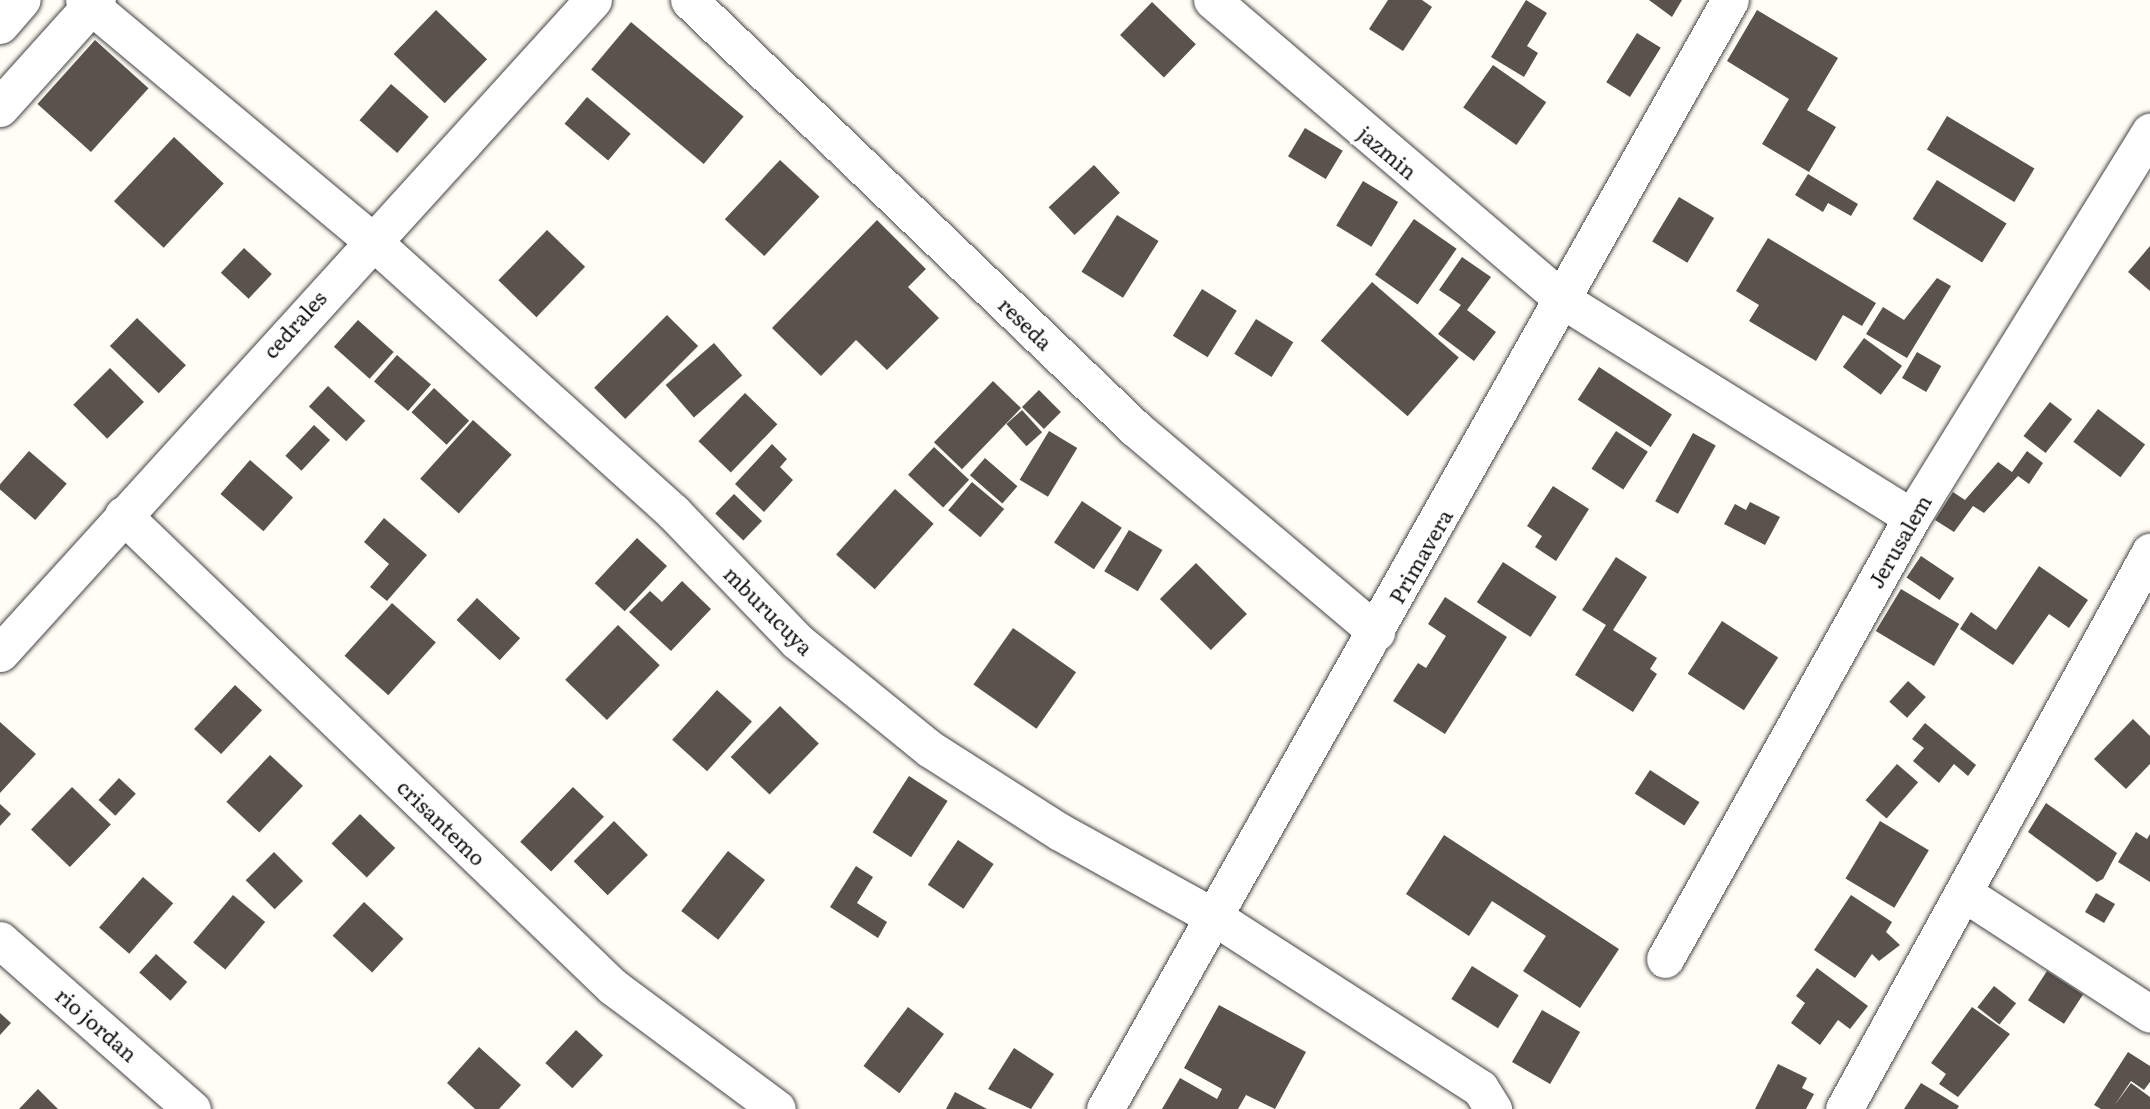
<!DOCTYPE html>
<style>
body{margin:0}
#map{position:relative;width:2150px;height:1109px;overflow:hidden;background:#fffdf5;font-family:Literata,serif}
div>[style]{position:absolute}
.building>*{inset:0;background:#5a524d;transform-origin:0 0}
.roads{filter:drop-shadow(0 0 2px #444) drop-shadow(0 0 2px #444)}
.minor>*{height:37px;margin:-18.5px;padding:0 18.5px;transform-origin:18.5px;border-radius:18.5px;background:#fff}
.tertiary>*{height:38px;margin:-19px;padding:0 19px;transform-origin:19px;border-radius:19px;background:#fff}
span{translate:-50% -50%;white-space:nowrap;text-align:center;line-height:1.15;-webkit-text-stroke:7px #fff;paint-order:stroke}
.street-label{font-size:21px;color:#111}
</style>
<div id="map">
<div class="building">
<i style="clip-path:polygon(1388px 0,1422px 0,1432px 7px,1403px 51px,1369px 29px)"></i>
<i style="clip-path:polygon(1526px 0,1547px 13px,1527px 46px,1538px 53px,1524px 77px,1491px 57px)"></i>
<i style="clip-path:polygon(1649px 0,1682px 0,1672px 17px)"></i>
<i style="left:1152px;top:2px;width:61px;height:46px;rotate:44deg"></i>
<i style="left:436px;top:10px;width:71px;height:61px;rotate:44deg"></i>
<i style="clip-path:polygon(1757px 10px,1838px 58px,1807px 110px,1836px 127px,1809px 172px,1762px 144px,1789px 99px,1727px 61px)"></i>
<i style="left:631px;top:22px;width:147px;height:62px;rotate:40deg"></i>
<i style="left:1637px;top:33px;width:28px;height:58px;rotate:32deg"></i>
<i style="left:95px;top:40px;width:72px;height:86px;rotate:42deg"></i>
<i style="left:1493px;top:65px;width:65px;height:52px;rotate:35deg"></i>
<i style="left:391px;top:84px;width:50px;height:48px;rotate:41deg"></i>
<i style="left:587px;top:97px;width:57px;height:35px;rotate:40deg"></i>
<i style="left:1947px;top:116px;width:102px;height:39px;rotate:31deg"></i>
<i style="left:1305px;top:128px;width:44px;height:33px;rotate:31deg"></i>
<i style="left:174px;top:137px;width:68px;height:88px;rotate:43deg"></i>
<i style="left:780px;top:160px;width:54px;height:81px;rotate:43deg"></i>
<i style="left:1094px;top:165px;width:38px;height:62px;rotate:47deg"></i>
<i style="clip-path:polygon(1808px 174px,1858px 204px,1851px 216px,1828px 203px,1823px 212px,1795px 195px)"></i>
<i style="left:1937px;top:180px;width:82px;height:46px;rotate:32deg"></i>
<i style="left:1363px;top:181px;width:41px;height:52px;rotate:31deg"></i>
<i style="left:1679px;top:197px;width:41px;height:52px;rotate:31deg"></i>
<i style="left:1117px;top:215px;width:49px;height:67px;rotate:32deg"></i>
<i style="left:1414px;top:219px;width:52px;height:68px;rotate:35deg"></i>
<i style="clip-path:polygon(877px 220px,926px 269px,908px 287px,939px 318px,887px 370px,856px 340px,821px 376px,772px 328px)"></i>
<i style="left:547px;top:230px;width:53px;height:70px;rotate:44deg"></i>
<i style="clip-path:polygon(1768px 238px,1876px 303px,1862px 326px,1843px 315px,1816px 361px,1749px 321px,1759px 305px,1736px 291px)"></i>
<i style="clip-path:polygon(2150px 246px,2150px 291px,2128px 272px)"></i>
<i style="left:244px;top:248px;width:38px;height:34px;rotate:43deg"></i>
<i style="clip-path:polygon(1462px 257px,1491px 277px,1467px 310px,1496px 332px,1474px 361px,1438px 334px,1461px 305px,1439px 290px)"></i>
<i style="clip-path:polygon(1937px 278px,1951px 286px,1907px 358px,1866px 334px,1883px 307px,1904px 320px)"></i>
<i style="left:1372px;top:282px;width:115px;height:78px;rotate:41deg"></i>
<i style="left:1202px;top:289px;width:41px;height:55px;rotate:32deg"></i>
<i style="left:667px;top:315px;width:44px;height:103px;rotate:45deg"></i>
<i style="left:137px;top:318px;width:68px;height:39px;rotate:44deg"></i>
<i style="left:1256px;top:319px;width:44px;height:41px;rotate:32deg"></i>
<i style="left:358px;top:320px;width:48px;height:36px;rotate:42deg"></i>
<i style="left:1864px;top:338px;width:47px;height:36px;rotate:36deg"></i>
<i style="left:714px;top:343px;width:43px;height:64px;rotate:49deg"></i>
<i style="left:1917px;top:352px;width:28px;height:30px;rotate:30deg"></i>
<i style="left:397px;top:355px;width:45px;height:35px;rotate:41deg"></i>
<i style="left:1599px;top:367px;width:87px;height:39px;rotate:33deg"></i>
<i style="left:110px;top:368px;width:48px;height:52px;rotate:45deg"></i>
<i style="left:993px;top:381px;width:39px;height:85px;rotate:44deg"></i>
<i style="left:328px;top:386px;width:51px;height:28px;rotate:43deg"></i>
<i style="left:434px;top:388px;width:48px;height:33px;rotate:43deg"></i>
<i style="left:1039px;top:390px;width:31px;height:24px;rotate:45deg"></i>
<i style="left:745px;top:393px;width:45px;height:67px;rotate:44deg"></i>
<i style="left:2050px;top:402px;width:28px;height:43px;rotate:38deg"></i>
<i style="left:2098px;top:409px;width:59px;height:41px;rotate:37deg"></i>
<i style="left:1022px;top:410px;width:30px;height:21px;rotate:48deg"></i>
<i style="left:473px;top:420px;width:52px;height:79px;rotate:42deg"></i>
<i style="left:314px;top:425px;width:22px;height:42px;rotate:43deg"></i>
<i style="left:1049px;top:431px;width:33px;height:57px;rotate:31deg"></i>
<i style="left:1616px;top:431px;width:38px;height:45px;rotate:33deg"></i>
<i style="left:1693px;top:433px;width:26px;height:78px;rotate:29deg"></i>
<i style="clip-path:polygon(772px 444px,787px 459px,780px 467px,793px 480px,764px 512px,735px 484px)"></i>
<i style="left:934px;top:447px;width:48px;height:38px;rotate:43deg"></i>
<i style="left:29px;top:451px;width:50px;height:48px;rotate:41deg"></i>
<i style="clip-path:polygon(2027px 451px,2043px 463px,2029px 484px,2018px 476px,1984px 513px,1973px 506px,1954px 532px,1935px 520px,1953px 492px,1965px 500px,1998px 462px,2012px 472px)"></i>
<i style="left:985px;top:458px;width:43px;height:23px;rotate:41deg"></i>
<i style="left:250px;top:460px;width:57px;height:45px;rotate:41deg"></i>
<i style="left:972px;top:482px;width:42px;height:37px;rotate:40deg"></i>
<i style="clip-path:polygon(1553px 486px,1589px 509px,1556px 561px,1535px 547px,1542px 536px,1527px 526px)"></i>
<i style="left:895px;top:489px;width:52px;height:88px;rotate:42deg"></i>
<i style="left:734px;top:494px;width:39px;height:27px;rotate:44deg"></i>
<i style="left:1082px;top:501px;width:48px;height:50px;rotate:34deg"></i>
<i style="clip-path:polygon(1750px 502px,1780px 517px,1765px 545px,1724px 524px,1735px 504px,1746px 510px)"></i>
<i style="clip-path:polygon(384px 518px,427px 555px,387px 601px,370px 587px,389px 564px,364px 542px)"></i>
<i style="left:1129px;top:530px;width:39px;height:48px;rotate:31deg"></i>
<i style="left:637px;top:538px;width:41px;height:62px;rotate:43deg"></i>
<i style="left:1921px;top:556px;width:40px;height:26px;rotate:34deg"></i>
<i style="clip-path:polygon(1616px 557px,1647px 577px,1613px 630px,1657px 658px,1650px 669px,1657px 674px,1633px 712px,1575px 675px,1606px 625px,1582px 610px)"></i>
<i style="left:1503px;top:562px;width:64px;height:48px;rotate:33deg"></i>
<i style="left:1196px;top:563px;width:72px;height:51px;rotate:45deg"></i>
<i style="clip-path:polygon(2039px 566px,2088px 600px,2069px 628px,2049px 614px,2013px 665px,1960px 629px,1971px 612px,1996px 630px)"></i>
<i style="clip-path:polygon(682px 581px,711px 609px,671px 651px,629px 612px,650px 591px,662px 602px)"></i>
<i style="left:1901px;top:589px;width:68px;height:49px;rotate:31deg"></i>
<i style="clip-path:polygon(1445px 597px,1507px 637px,1445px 734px,1393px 701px,1418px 663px,1426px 668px,1446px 636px,1428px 624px)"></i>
<i style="left:477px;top:598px;width:59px;height:30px;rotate:43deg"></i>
<i style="left:392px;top:603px;width:59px;height:71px;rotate:42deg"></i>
<i style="left:1722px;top:621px;width:67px;height:63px;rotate:33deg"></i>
<i style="left:618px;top:625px;width:58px;height:76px;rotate:44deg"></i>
<i style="left:1013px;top:628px;width:77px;height:69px;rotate:35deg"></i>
<i style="left:1908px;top:681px;width:24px;height:28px;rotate:42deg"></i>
<i style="left:235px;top:685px;width:37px;height:60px;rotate:43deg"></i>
<i style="left:717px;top:690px;width:47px;height:67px;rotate:42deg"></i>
<i style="left:780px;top:706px;width:54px;height:71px;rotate:44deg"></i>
<i style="clip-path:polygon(2133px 719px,2150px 736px,2150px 764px,2126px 789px,2094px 759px)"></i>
<i style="clip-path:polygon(0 722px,36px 754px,0 793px)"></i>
<i style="clip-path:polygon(1925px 723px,1976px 765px,1968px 776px,1954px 764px,1939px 783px,1913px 761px,1924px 748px,1912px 739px)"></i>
<i style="left:270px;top:755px;width:45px;height:64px;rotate:43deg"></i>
<i style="left:1897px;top:764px;width:28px;height:48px;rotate:41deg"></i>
<i style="left:1650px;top:770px;width:59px;height:28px;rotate:33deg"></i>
<i style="left:909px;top:776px;width:46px;height:67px;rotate:33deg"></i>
<i style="left:119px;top:778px;width:23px;height:30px;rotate:43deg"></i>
<i style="left:72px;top:787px;width:54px;height:59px;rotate:44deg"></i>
<i style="left:573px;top:787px;width:43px;height:76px;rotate:44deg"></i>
<i style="clip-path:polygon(2046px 803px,2117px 853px,2103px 879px,2097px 882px,2028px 832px)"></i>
<i style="clip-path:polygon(0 804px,11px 814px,0 826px)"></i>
<i style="left:360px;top:814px;width:49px;height:41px;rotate:44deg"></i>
<i style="left:614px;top:821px;width:48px;height:57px;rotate:45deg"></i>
<i style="left:1880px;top:821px;width:57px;height:67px;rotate:31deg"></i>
<i style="clip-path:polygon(2136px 832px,2147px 839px,2150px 834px,2150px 882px,2118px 862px)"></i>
<i style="clip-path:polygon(1444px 835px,1619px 949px,1580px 1008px,1523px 971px,1546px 936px,1492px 901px,1469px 936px,1406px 894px)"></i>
<i style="left:958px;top:840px;width:43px;height:54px;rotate:34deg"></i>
<i style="left:728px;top:851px;width:47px;height:76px;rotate:38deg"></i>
<i style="left:274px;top:852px;width:41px;height:40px;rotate:45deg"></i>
<i style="clip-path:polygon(856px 866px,873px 877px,857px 903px,887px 922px,878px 938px,830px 907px)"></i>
<i style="left:143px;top:877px;width:40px;height:67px;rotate:41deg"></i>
<i style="left:2096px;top:893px;width:22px;height:22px;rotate:30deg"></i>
<i style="left:233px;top:895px;width:42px;height:62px;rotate:40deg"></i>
<i style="clip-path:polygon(1851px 895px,1892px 922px,1886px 932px,1900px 945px,1879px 961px,1872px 954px,1855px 978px,1814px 950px)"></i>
<i style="left:364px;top:902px;width:54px;height:46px;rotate:43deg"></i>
<i style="left:156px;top:954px;width:42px;height:25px;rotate:42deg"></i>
<i style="left:1472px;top:966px;width:55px;height:39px;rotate:32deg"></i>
<i style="clip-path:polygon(1817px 968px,1868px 1006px,1850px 1029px,1838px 1020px,1820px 1045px,1791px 1023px,1805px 1003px,1796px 996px)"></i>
<i style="left:2047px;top:971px;width:43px;height:35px;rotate:33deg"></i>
<i style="left:1994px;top:986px;width:28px;height:27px;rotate:38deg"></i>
<i style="clip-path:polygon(1219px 1005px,1306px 1052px,1275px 1109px,1246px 1095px,1238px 1109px,1162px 1109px,1180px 1078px,1217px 1099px,1222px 1089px,1184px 1068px)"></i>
<i style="left:908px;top:1007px;width:45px;height:74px;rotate:37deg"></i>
<i style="clip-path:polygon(1972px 1007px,2010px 1034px,1958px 1097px,1939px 1084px,1946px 1074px,1931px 1063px)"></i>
<i style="left:1542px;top:1010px;width:44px;height:60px;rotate:30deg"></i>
<i style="clip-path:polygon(0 1013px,11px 1023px,0 1035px)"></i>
<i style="left:576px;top:1030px;width:37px;height:45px;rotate:43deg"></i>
<i style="clip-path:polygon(479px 1047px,521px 1085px,499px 1109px,475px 1109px,447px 1083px)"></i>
<i style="clip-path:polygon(1014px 1048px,1054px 1074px,1031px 1109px,988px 1089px)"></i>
<i style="clip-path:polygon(2128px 1052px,2150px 1066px,2150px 1082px,2144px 1090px,2131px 1081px,2114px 1106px,2131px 1083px,2150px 1097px,2150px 1109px,2101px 1109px,2094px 1105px)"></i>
<i style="clip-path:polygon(1778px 1064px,1807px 1078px,1802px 1088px,1814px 1094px,1806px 1109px,1755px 1109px)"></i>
<i style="clip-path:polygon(1921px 1083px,1959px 1106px,1957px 1109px,1904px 1109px)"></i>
<i style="clip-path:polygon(38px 1089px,58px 1109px,19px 1109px)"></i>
<i style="clip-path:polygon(955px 1092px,987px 1109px,946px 1109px)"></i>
</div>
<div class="roads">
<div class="minor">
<i style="left:84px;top:0;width:373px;rotate:39.9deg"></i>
<i style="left:370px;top:239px;width:408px;rotate:42deg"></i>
<i style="left:673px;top:512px;width:179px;rotate:46.1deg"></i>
<i style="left:797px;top:641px;width:171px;rotate:39.1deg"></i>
<i style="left:930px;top:749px;width:154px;rotate:32.6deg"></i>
<i style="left:1060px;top:832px;width:178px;rotate:28.9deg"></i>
<i style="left:1216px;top:918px;width:314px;rotate:32.8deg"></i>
<i style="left:1480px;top:1088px;width:25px;rotate:58deg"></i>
<i style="left:689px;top:0;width:618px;rotate:43.82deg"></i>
<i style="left:1135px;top:428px;width:316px;rotate:40.2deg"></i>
<i style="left:1212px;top:0;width:465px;rotate:40.5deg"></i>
<i style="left:1566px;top:302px;width:407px;rotate:31.9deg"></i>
<i style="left:123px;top:515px;width:680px;rotate:43.93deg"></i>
<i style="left:613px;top:987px;width:204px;rotate:36.6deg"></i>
<i style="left:0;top:653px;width:882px;rotate:-47.76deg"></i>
<i style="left:1967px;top:895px;width:218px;rotate:33deg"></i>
<i style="left:0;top:940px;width:256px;rotate:41.4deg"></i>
<i style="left:1665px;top:959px;width:506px;rotate:-60.8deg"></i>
<i style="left:1912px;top:517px;width:453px;rotate:-58.3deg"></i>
<i style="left:1105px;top:1109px;width:1273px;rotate:-60.6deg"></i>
<i style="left:1844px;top:1109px;width:636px;rotate:-61.22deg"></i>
</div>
<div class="tertiary">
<i style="left:0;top:25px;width:33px;rotate:-49deg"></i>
<i style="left:0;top:108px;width:145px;rotate:-48.1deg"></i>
</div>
</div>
<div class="street-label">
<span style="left:1388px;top:152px;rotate:40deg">jazmin</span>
<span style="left:1026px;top:323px;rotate:44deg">reseda</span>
<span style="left:294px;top:324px;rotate:-48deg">cedrales</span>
<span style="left:1899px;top:541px;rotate:-60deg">Jerusalem</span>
<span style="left:1420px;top:556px;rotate:-60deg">Primavera</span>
<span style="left:769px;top:610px;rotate:45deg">mburucuya</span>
<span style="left:442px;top:822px;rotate:44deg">crisantemo</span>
<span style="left:97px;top:1024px;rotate:41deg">rio jordan</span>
</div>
</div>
